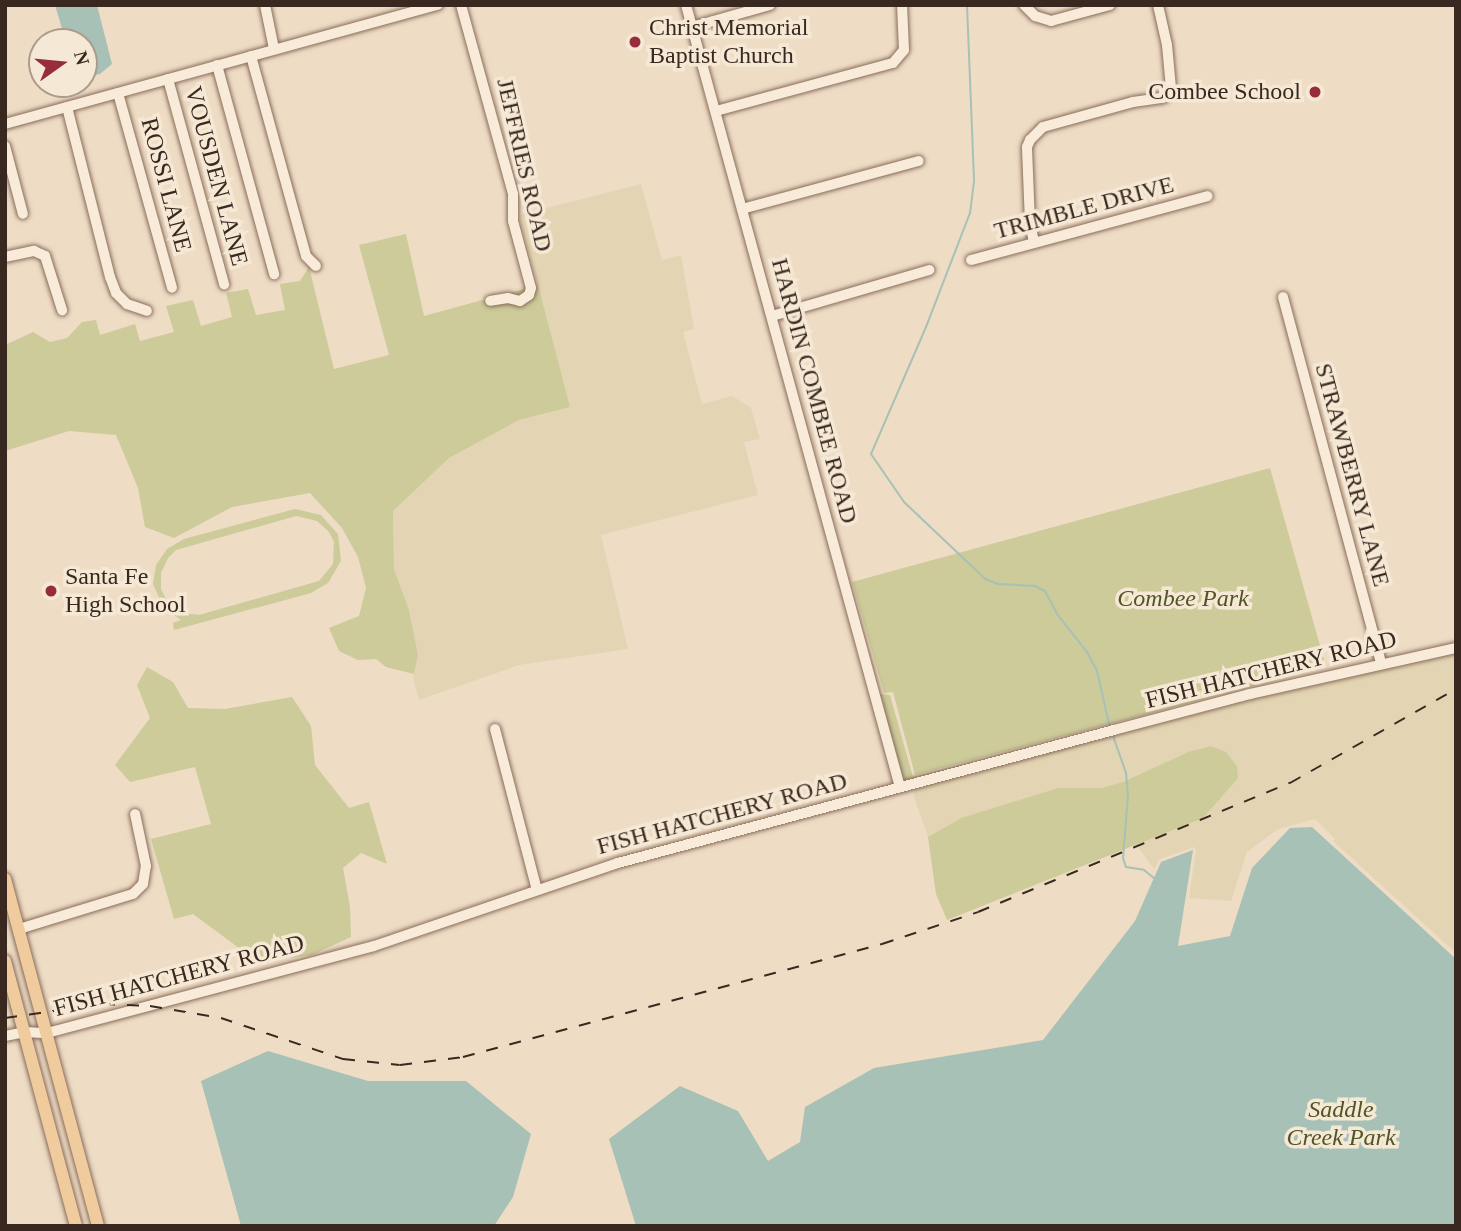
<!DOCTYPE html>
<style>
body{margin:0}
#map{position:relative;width:1461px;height:1231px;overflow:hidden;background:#eedcc5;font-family:Georgia,serif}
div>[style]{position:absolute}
.farmland>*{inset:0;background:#e3d5b3}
.green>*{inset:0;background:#cccb99}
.water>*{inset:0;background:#a7c1b6}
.stream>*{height:2px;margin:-1px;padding:0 1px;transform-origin:1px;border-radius:1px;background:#a7c1b6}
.roads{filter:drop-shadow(0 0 2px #896d5b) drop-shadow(0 0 2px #896d5b)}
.minor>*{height:10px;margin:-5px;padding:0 5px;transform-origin:5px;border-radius:5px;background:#f9ebd9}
.major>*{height:12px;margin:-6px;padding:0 6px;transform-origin:6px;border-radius:6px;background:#f0cb9e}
.rail>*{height:2px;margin-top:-1px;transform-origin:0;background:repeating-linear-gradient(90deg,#39281f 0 12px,transparent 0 24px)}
.dots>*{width:19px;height:19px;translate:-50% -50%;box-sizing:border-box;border:4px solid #f5e8d5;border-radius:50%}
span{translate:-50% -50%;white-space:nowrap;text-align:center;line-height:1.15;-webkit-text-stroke:7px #f5e8d5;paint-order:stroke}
.poi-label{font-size:24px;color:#39281f}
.left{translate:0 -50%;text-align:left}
.right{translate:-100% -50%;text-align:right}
.street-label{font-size:24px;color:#39281f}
.park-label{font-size:24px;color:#505526;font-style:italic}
.frame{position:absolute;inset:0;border:7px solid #39281f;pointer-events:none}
.north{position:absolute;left:28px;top:28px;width:70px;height:70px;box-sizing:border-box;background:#f5e8d5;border:2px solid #aa9b8c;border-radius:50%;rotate:75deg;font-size:19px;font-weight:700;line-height:28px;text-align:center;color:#39281f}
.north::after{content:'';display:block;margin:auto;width:24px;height:32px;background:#972c3b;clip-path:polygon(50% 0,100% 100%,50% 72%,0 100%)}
</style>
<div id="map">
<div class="farmland">
<i style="clip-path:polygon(641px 184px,662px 260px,681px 255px,694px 329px,683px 332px,702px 404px,732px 396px,751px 408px,760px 439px,744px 442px,758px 495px,601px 535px,628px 649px,519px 665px,419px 700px,413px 679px,418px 655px,409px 610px,394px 569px,393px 511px,449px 458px,519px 420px,570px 407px,519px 215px)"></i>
<i style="clip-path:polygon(1456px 652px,1456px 953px,1333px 841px,1335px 839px,1315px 819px,1278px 829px,1247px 852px,1231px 901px,1189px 898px,1196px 850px,1194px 847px,1160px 859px,1154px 869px,1135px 843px,1202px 818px,1237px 766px,1226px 752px,1188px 752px,1123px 782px,1101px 788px,1058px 788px,961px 818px,928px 837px,914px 797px,914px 789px,1005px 763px,1251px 697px)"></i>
</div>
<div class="green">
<i style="clip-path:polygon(406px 234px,424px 316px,538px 285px,570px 407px,519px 420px,449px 458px,393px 511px,394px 569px,409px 610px,418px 655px,414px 674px,386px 667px,376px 659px,358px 660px,339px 651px,329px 628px,359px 616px,366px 588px,358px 557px,342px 528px,310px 493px,232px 507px,174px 538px,145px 527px,138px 488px,116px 435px,69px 431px,5px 451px,5px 345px,33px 332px,50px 342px,67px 338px,82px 322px,96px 320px,100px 335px,135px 324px,140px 341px,174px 332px,166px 306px,193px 300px,201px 326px,232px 317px,226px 293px,248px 289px,256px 315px,285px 310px,280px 284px,300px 281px,309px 267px,334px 369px,389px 355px,359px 245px)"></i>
<i style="clip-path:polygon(1270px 468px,1326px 667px,915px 775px,893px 692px,884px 693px,852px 582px)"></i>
<i style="clip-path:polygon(evenodd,295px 509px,321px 515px,338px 534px,341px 561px,328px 583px,311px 593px,174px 630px,173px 623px,181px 620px,164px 608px,153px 584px,156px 565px,167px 549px,184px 539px,295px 509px,296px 516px,317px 521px,329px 532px,334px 542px,333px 564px,319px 581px,199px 615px,183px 613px,166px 599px,161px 589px,161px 573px,168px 558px,176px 550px,296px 516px)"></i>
<i style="clip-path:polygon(850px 587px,880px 694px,890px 695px,913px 777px,1078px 735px,903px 782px)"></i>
<i style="clip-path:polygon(147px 667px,173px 682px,188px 708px,225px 709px,292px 697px,311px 726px,315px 765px,349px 808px,369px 802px,387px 864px,361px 853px,343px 868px,350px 907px,351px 937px,312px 955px,258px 962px,193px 914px,174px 919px,151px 839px,211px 824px,195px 767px,130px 782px,115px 765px,150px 718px,137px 685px)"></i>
<i style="clip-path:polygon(1211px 746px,1226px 752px,1237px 766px,1238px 778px,1203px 818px,947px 920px,936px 894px,928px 837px,961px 818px,1058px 788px,1101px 788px,1123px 782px,1188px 752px)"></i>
</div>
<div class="water">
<i style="clip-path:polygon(55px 5px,97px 5px,112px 64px,100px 74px,84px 78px,84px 42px,66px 42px)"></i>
<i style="clip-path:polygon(1312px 827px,1456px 959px,1456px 1226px,636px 1226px,609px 1139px,680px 1086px,738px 1111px,768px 1161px,800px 1142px,805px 1107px,874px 1068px,1043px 1040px,1135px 921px,1161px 862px,1193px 850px,1178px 946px,1230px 936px,1252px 868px,1290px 828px)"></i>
<i style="clip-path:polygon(268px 1051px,368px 1081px,466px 1081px,531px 1134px,513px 1197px,494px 1226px,241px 1226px,201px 1081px)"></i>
</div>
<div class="stream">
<i style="left:967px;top:5px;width:176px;rotate:87.7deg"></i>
<i style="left:974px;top:181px;width:32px;rotate:97deg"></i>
<i style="left:970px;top:213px;width:122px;rotate:111.1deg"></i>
<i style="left:926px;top:327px;width:138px;rotate:113.4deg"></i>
<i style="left:871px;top:454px;width:58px;rotate:55.5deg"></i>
<i style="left:904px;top:502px;width:112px;rotate:43.5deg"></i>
<i style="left:985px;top:579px;width:14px;rotate:21deg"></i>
<i style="left:998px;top:584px;width:37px;rotate:3deg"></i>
<i style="left:1035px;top:586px;width:11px;rotate:27deg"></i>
<i style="left:1045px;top:591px;width:26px;rotate:62deg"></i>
<i style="left:1057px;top:614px;width:48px;rotate:51.7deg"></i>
<i style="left:1087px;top:652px;width:21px;rotate:62deg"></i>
<i style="left:1097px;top:671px;width:58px;rotate:77.2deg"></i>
<i style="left:1112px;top:733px;width:42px;rotate:70.7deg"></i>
<i style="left:1126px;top:773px;width:22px;rotate:85deg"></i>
<i style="left:1128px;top:795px;width:63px;rotate:94.5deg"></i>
<i style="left:1123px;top:858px;width:9px;rotate:72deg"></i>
<i style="left:1126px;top:867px;width:18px;rotate:9deg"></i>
<i style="left:1144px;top:870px;width:13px;rotate:39deg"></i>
</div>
<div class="roads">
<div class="minor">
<i style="left:265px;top:5px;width:45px;rotate:78.4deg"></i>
<i style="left:461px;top:5px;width:196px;rotate:74.6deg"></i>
<i style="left:513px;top:194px;width:27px;rotate:90deg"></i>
<i style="left:513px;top:221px;width:69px;rotate:75deg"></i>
<i style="left:531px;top:288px;width:7px;rotate:106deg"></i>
<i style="left:529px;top:295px;width:11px;rotate:146deg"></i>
<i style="left:520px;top:301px;width:12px;rotate:-166deg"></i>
<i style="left:508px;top:298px;width:18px;rotate:171deg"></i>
<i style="left:686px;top:5px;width:811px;rotate:74.7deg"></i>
<i style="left:1024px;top:5px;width:16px;rotate:45deg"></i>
<i style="left:1035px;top:16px;width:17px;rotate:17deg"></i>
<i style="left:1051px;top:21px;width:61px;rotate:-15.2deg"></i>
<i style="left:692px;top:27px;width:81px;rotate:-15.8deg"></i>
<i style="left:251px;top:56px;width:207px;rotate:74.6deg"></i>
<i style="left:306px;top:256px;width:14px;rotate:45deg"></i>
<i style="left:217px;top:65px;width:217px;rotate:74.7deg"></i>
<i style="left:168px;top:79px;width:213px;rotate:74.7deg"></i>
<i style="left:118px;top:93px;width:202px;rotate:74.5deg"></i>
<i style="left:67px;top:107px;width:175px;rotate:75.8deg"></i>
<i style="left:110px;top:277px;width:17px;rotate:69deg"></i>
<i style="left:116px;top:293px;width:16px;rotate:45deg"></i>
<i style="left:127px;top:304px;width:21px;rotate:19deg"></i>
<i style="left:716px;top:111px;width:183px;rotate:-15.2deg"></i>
<i style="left:893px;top:63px;width:17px;rotate:-50deg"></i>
<i style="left:904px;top:50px;width:45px;rotate:-92.5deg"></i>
<i style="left:5px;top:124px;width:449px;rotate:-15.4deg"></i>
<i style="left:5px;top:146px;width:70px;rotate:75.2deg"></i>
<i style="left:742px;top:209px;width:183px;rotate:-15.2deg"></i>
<i style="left:1034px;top:242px;width:19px;rotate:-102deg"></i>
<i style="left:1030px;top:223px;width:76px;rotate:-92.3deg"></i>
<i style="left:1027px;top:147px;width:8px;rotate:-67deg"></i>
<i style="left:1030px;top:140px;width:18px;rotate:-45deg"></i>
<i style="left:1043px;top:127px;width:93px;rotate:-15.5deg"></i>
<i style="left:1133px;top:102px;width:30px;rotate:-8deg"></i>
<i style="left:1163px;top:98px;width:7px;rotate:-45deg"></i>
<i style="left:1168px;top:93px;width:6px;rotate:-59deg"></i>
<i style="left:1171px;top:88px;width:43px;rotate:-95.3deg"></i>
<i style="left:1167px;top:45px;width:41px;rotate:-102.7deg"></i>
<i style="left:5px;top:257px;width:30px;rotate:-12deg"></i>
<i style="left:34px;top:251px;width:12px;rotate:24deg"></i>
<i style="left:45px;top:256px;width:57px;rotate:72.5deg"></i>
<i style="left:971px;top:260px;width:245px;rotate:-15.1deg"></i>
<i style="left:1283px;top:297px;width:380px;rotate:75deg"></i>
<i style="left:772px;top:316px;width:164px;rotate:-16.3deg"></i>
<i style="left:495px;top:729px;width:166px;rotate:75.4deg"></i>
<i style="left:19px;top:929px;width:119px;rotate:-17.1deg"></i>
<i style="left:133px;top:894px;width:14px;rotate:-45deg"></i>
<i style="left:143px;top:884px;width:18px;rotate:-81deg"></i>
<i style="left:146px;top:866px;width:53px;rotate:-101.9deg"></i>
<i style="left:5px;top:1036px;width:20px;rotate:-11deg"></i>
<i style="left:25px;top:1032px;width:22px;rotate:3deg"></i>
<i style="left:47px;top:1033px;width:338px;rotate:-14.9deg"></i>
<i style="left:374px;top:946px;width:258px;rotate:-18.8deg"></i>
<i style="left:618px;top:863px;width:514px;rotate:-15.01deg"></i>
<i style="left:1114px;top:730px;width:141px;rotate:-14.8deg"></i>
<i style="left:1250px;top:694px;width:211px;rotate:-12.6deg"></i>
</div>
<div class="major">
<i style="left:5px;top:879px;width:359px;rotate:75deg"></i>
<i style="left:5px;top:961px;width:274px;rotate:75deg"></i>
</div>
</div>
<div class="rail">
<i style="left:5px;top:1018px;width:99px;rotate:-8.1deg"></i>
<i style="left:103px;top:1004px;width:47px;rotate:2.4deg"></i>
<i style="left:150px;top:1006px;width:72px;rotate:9.6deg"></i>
<i style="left:221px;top:1018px;width:129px;rotate:18.6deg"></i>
<i style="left:343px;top:1059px;width:57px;rotate:6deg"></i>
<i style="left:400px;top:1065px;width:64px;rotate:-7.2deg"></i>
<i style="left:463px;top:1057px;width:434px;rotate:-15.1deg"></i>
<i style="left:882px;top:944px;width:101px;rotate:-18.4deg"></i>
<i style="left:978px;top:912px;width:338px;rotate:-22.5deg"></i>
<i style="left:1290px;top:783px;width:191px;rotate:-29.5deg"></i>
</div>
<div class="dots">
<i style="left:635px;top:42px;background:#972c3b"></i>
<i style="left:1315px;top:92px;background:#972c3b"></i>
<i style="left:51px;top:591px;background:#972c3b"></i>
</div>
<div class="poi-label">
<span class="left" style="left:649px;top:42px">Christ Memorial<br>Baptist Church</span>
<span class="right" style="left:1301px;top:92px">Combee School</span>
<span class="left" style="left:65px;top:591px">Santa Fe<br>High School</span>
</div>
<div class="street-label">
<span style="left:524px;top:165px;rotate:77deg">JEFFRIES ROAD</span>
<span style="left:216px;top:176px;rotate:75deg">VOUSDEN LANE</span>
<span style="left:166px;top:185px;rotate:75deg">ROSSI LANE</span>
<span style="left:1084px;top:208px;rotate:-15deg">TRIMBLE DRIVE</span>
<span style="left:814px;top:391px;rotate:75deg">HARDIN COMBEE ROAD</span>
<span style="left:1352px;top:475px;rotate:75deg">STRAWBERRY LANE</span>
<span style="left:1271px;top:670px;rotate:-14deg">FISH HATCHERY ROAD</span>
<span style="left:722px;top:814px;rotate:-15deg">FISH HATCHERY ROAD</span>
<span style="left:179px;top:976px;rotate:-15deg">FISH HATCHERY ROAD</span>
</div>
<div class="park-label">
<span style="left:1183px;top:599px">Combee Park</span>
<span style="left:1341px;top:1124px">Saddle<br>Creek Park</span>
</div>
<div class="frame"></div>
<div class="north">N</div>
</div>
